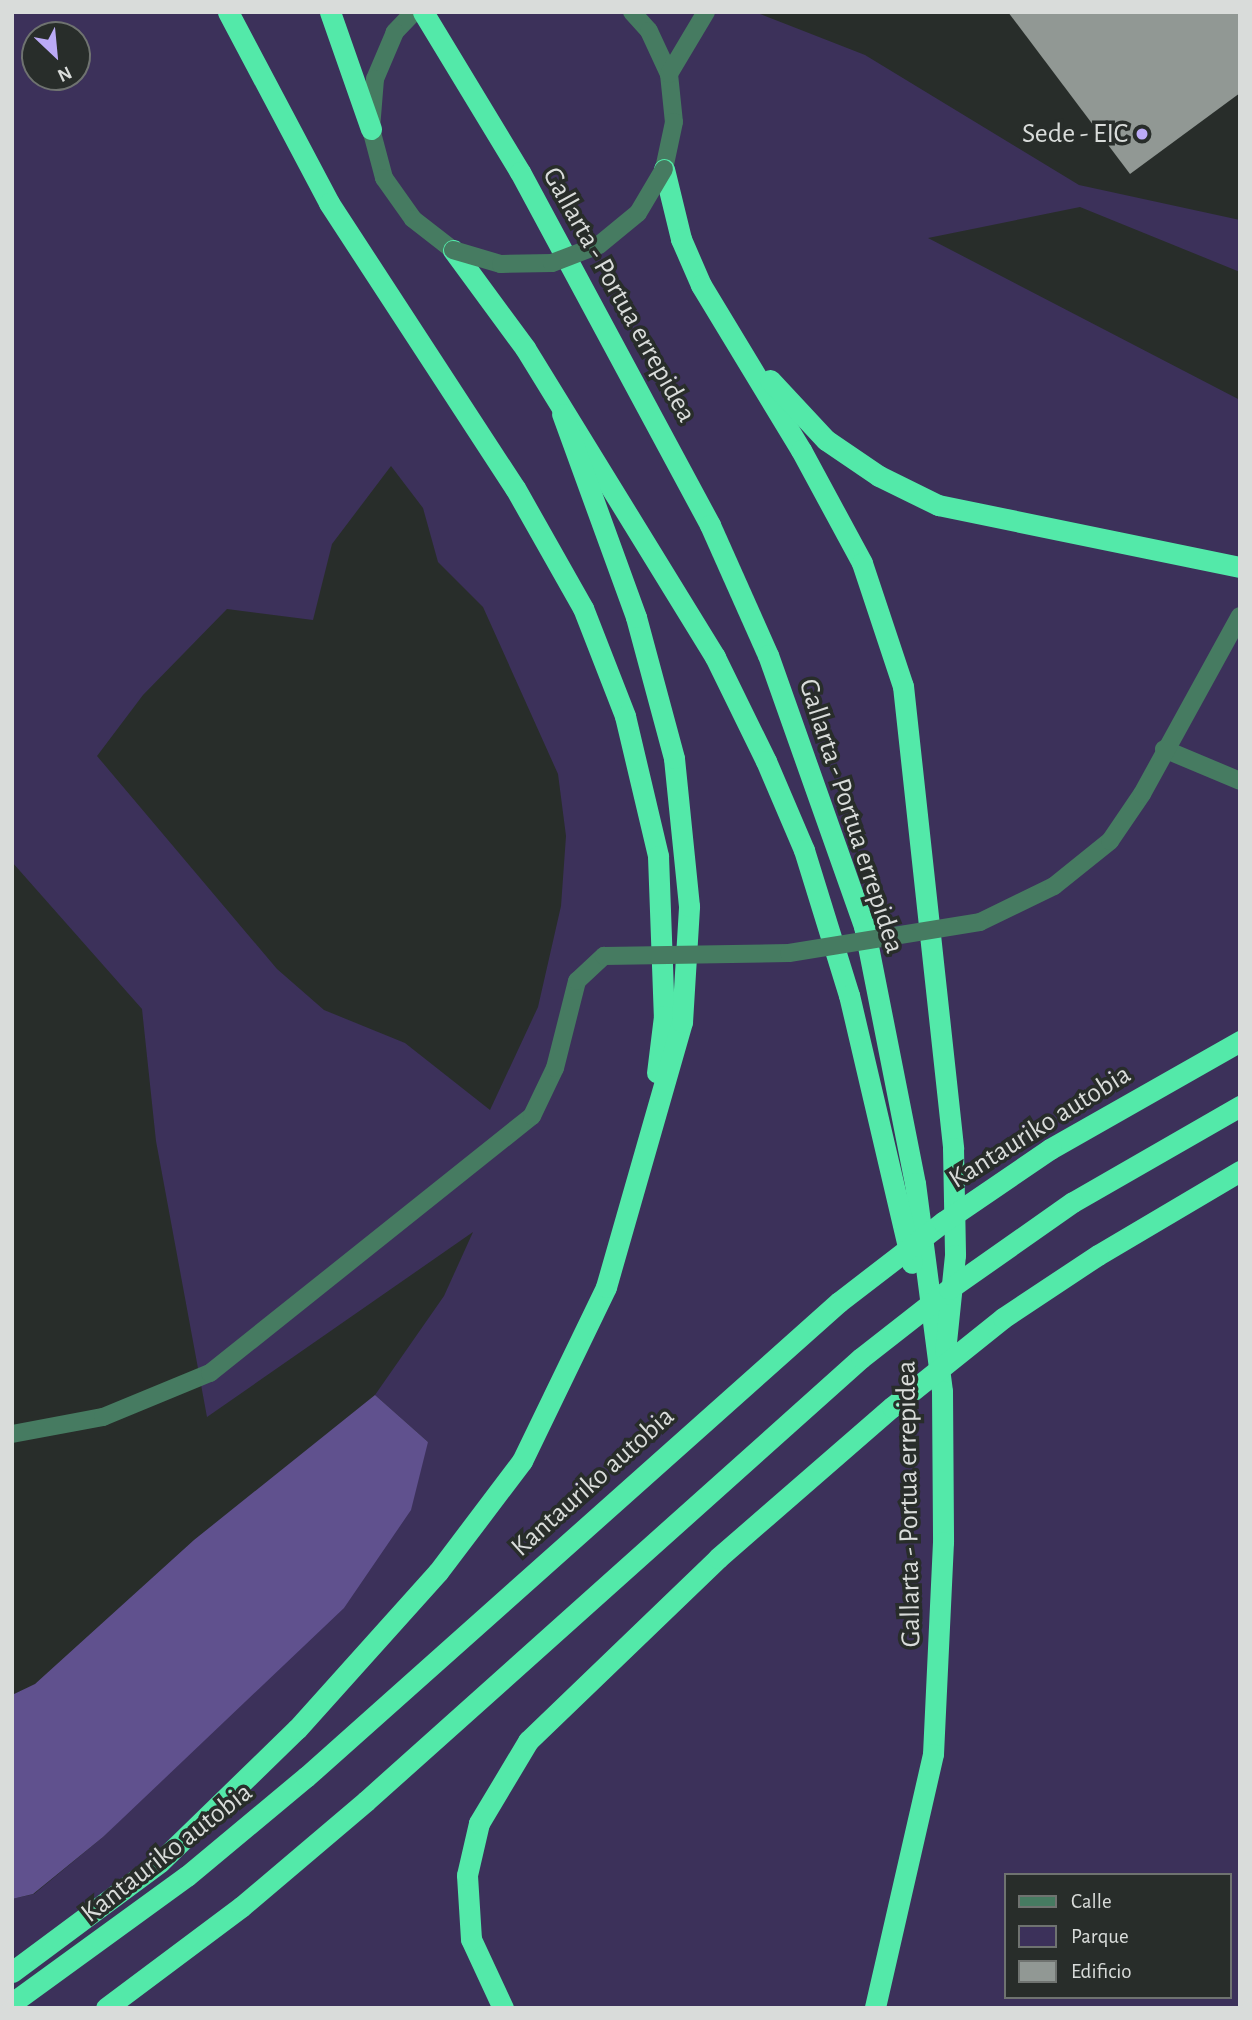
<!DOCTYPE html>
<style>
body{margin:0}
#map{position:relative;width:1252px;height:2020px;overflow:hidden;background:#282d2a;font-family:"Alegreya Sans",sans-serif}
div>[style]{position:absolute}
.green>*{inset:0;background:#3c315a}
.forest>*{inset:0;background:#60518e}
.building>*{inset:0;background:#919894}
.minor>*{height:18px;margin:-9px;padding:0 9px;transform-origin:9px;border-radius:9px;background:#467b61}
.highway>*{height:21px;margin:-10.5px;padding:0 10.5px;transform-origin:10.5px;border-radius:10.5px;background:#53e9a9}
.minor-bridge>*{height:18px;margin:-9px;padding:0 9px;transform-origin:9px;border-radius:9px;background:#467b61}
.highway-bridge>*{height:21px;margin:-10.5px;padding:0 10.5px;transform-origin:10.5px;border-radius:10.5px;background:#53e9a9}
.dots>*{width:19px;height:19px;translate:-50% -50%;box-sizing:border-box;border:4px solid #282d2a;border-radius:50%}
span{translate:-50% -50%;white-space:nowrap;text-align:center;line-height:1.15;-webkit-text-stroke:7px #282d2a;paint-order:stroke}
.poi-label{font-size:28px;color:#d9dcda}
.right{translate:-100% -50%;text-align:right}
.street-label{font-size:28px;color:#d9dcda}
.frame{position:absolute;inset:0;border:14px solid #d9dcda;pointer-events:none}
.legend{position:absolute;left:1004px;top:1873px;width:228px;height:126px;box-sizing:border-box;background:#282d2a;border:2px solid #6f7370;margin:0;padding:9px 12px;list-style:none;font-size:21px;color:#d9dcda}
.legend li{display:flex;align-items:center;gap:14px;height:35px}
.legend b{width:35px;border:2px solid #6f7370}
.north{position:absolute;left:21px;top:21px;width:70px;height:70px;box-sizing:border-box;background:#282d2a;border:2px solid #6f7370;border-radius:50%;rotate:154deg;font-size:19px;font-weight:700;line-height:28px;text-align:center;color:#d9dcda}
.north::after{content:'';display:block;margin:auto;width:24px;height:32px;background:#bbaaf6;clip-path:polygon(50% 0,100% 100%,50% 72%,0 100%)}
</style>
<div id="map">
<div class="green">
<i style="clip-path:polygon(evenodd,12px 12px,755px 12px,865px 55px,1079px 185px,1240px 220px,1240px 272px,1080px 207px,928px 238px,1240px 400px,1240px 2008px,12px 2008px,12px 1899px,34px 1894px,103px 1837px,163px 1776px,428px 1442px,375px 1395px,444px 1296px,473px 1232px,207px 1417px,156px 1141px,142px 1009px,12px 862px,12px 12px,35px 35px,77px 35px,77px 77px,35px 77px,35px 35px,12px 12px,391px 466px,423px 508px,438px 562px,483px 607px,558px 774px,566px 836px,561px 906px,538px 1007px,490px 1110px,405px 1043px,324px 1010px,277px 969px,97px 756px,143px 695px,227px 609px,313px 620px,332px 544px,391px 466px,12px 12px,1005px 1875px,1229px 1875px,1229px 1997px,1005px 1997px,1005px 1875px)"></i>
</div>
<div class="forest">
<i style="clip-path:polygon(375px 1395px,428px 1442px,411px 1510px,344px 1608px,103px 1837px,33px 1894px,12px 1899px,12px 1695px,35px 1684px,194px 1540px)"></i>
</div>
<div class="building">
<i style="clip-path:polygon(1008px 12px,1240px 12px,1240px 93px,1130px 174px)"></i>
</div>
<div class="minor">
<i style="left:414px;top:12px;width:28px;rotate:134deg"></i>
<i style="left:395px;top:32px;width:51px;rotate:113.1deg"></i>
<i style="left:375px;top:79px;width:50px;rotate:94.6deg"></i>
<i style="left:371px;top:129px;width:51px;rotate:75.1deg"></i>
<i style="left:384px;top:178px;width:50px;rotate:54.7deg"></i>
<i style="left:413px;top:219px;width:51px;rotate:37.8deg"></i>
<i style="left:632px;top:12px;width:25px;rotate:48deg"></i>
<i style="left:649px;top:31px;width:47px;rotate:65.1deg"></i>
<i style="left:669px;top:74px;width:48px;rotate:84.1deg"></i>
<i style="left:674px;top:122px;width:48px;rotate:102deg"></i>
<i style="left:669px;top:74px;width:72px;rotate:-59.2deg"></i>
<i style="left:1164px;top:749px;width:82px;rotate:22.8deg"></i>
<i style="left:980px;top:922px;width:82px;rotate:-25.9deg"></i>
<i style="left:1054px;top:886px;width:72px;rotate:-38.8deg"></i>
<i style="left:1110px;top:841px;width:57px;rotate:-55.8deg"></i>
<i style="left:1142px;top:794px;width:203px;rotate:-61.2deg"></i>
<i style="left:12px;top:1434px;width:93px;rotate:-10.6deg"></i>
<i style="left:103px;top:1417px;width:116px;rotate:-22.4deg"></i>
<i style="left:210px;top:1373px;width:412px;rotate:-38.6deg"></i>
<i style="left:532px;top:1116px;width:53px;rotate:-64.4deg"></i>
<i style="left:555px;top:1068px;width:90px;rotate:-75.8deg"></i>
<i style="left:577px;top:981px;width:37px;rotate:-43deg"></i>
</div>
<div class="highway">
<i style="left:228px;top:12px;width:216px;rotate:62.1deg"></i>
<i style="left:329px;top:203px;width:340px;rotate:56.9deg"></i>
<i style="left:515px;top:488px;width:138px;rotate:60.5deg"></i>
<i style="left:583px;top:608px;width:116px;rotate:68.7deg"></i>
<i style="left:625px;top:716px;width:144px;rotate:76.7deg"></i>
<i style="left:658px;top:856px;width:160px;rotate:87.9deg"></i>
<i style="left:664px;top:1016px;width:57px;rotate:97deg"></i>
<i style="left:330px;top:12px;width:124px;rotate:70.7deg"></i>
<i style="left:423px;top:12px;width:187px;rotate:58.8deg"></i>
<i style="left:520px;top:172px;width:401px;rotate:61.7deg"></i>
<i style="left:710px;top:525px;width:142px;rotate:66deg"></i>
<i style="left:768px;top:655px;width:288px;rotate:70.5deg"></i>
<i style="left:864px;top:926px;width:262px;rotate:78.8deg"></i>
<i style="left:915px;top:1183px;width:210px;rotate:82.6deg"></i>
<i style="left:942px;top:1391px;width:151px;rotate:89.6deg"></i>
<i style="left:943px;top:1542px;width:212px;rotate:92.7deg"></i>
<i style="left:933px;top:1754px;width:261px;rotate:102.9deg"></i>
<i style="left:664px;top:169px;width:72px;rotate:76.3deg"></i>
<i style="left:681px;top:239px;width:50px;rotate:66.5deg"></i>
<i style="left:701px;top:285px;width:193px;rotate:58.8deg"></i>
<i style="left:801px;top:450px;width:128px;rotate:61.6deg"></i>
<i style="left:862px;top:563px;width:130px;rotate:71.6deg"></i>
<i style="left:903px;top:686px;width:465px;rotate:83.8deg"></i>
<i style="left:953px;top:1148px;width:107px;rotate:88.9deg"></i>
<i style="left:955px;top:1255px;width:97px;rotate:95.9deg"></i>
<i style="left:453px;top:250px;width:122px;rotate:53.7deg"></i>
<i style="left:525px;top:348px;width:363px;rotate:58.4deg"></i>
<i style="left:715px;top:657px;width:116px;rotate:63.9deg"></i>
<i style="left:766px;top:761px;width:97px;rotate:66.9deg"></i>
<i style="left:804px;top:850px;width:152px;rotate:72.8deg"></i>
<i style="left:849px;top:995px;width:275px;rotate:76.8deg"></i>
<i style="left:770px;top:380px;width:82px;rotate:47deg"></i>
<i style="left:826px;top:440px;width:64px;rotate:34.2deg"></i>
<i style="left:879px;top:476px;width:66px;rotate:26.2deg"></i>
<i style="left:938px;top:505px;width:308px;rotate:11.6deg"></i>
<i style="left:1050px;top:1149px;width:219px;rotate:-29.6deg"></i>
<i style="left:1073px;top:1202px;width:193px;rotate:-29.9deg"></i>
<i style="left:1098px;top:1255px;width:165px;rotate:-30.6deg"></i>
<i style="left:12px;top:1972px;width:184px;rotate:-36.6deg"></i>
<i style="left:160px;top:1862px;width:191px;rotate:-44.2deg"></i>
<i style="left:297px;top:1729px;width:211px;rotate:-48.1deg"></i>
<i style="left:438px;top:1572px;width:139px;rotate:-52.9deg"></i>
<i style="left:522px;top:1461px;width:193px;rotate:-64.2deg"></i>
<i style="left:606px;top:1287px;width:276px;rotate:-74deg"></i>
<i style="left:682px;top:1022px;width:116px;rotate:-86.5deg"></i>
<i style="left:689px;top:906px;width:149px;rotate:-95.8deg"></i>
<i style="left:674px;top:758px;width:146px;rotate:-105.1deg"></i>
<i style="left:636px;top:617px;width:216px;rotate:-110deg"></i>
<i style="left:12px;top:2003px;width:216px;rotate:-36deg"></i>
<i style="left:187px;top:1876px;width:155px;rotate:-39.8deg"></i>
<i style="left:306px;top:1777px;width:714px;rotate:-41.71deg"></i>
<i style="left:106px;top:2008px;width:169px;rotate:-36.8deg"></i>
<i style="left:241px;top:1907px;width:164px;rotate:-40.3deg"></i>
<i style="left:366px;top:1801px;width:664px;rotate:-41.83deg"></i>
<i style="left:503px;top:2008px;width:76px;rotate:-114.9deg"></i>
<i style="left:471px;top:1939px;width:64px;rotate:-93.6deg"></i>
<i style="left:467px;top:1875px;width:53px;rotate:-77deg"></i>
<i style="left:479px;top:1823px;width:96px;rotate:-59.1deg"></i>
<i style="left:528px;top:1741px;width:264px;rotate:-43.9deg"></i>
<i style="left:718px;top:1558px;width:230px;rotate:-41deg"></i>
</div>
<div class="minor-bridge">
<i style="left:453px;top:250px;width:50px;rotate:16.3deg"></i>
<i style="left:501px;top:264px;width:51px;rotate:-1.1deg"></i>
<i style="left:552px;top:263px;width:50px;rotate:-21deg"></i>
<i style="left:599px;top:245px;width:50px;rotate:-39.4deg"></i>
<i style="left:638px;top:213px;width:51px;rotate:-59.4deg"></i>
<i style="left:604px;top:956px;width:185px;rotate:-0.9deg"></i>
<i style="left:789px;top:953px;width:193px;rotate:-9.2deg"></i>
</div>
<div class="highway-bridge">
<i style="left:839px;top:1302px;width:131px;rotate:-37.6deg"></i>
<i style="left:943px;top:1222px;width:130px;rotate:-34.3deg"></i>
<i style="left:861px;top:1358px;width:112px;rotate:-38.1deg"></i>
<i style="left:949px;top:1289px;width:151px;rotate:-35.1deg"></i>
<i style="left:892px;top:1407px;width:142px;rotate:-38.7deg"></i>
<i style="left:1003px;top:1318px;width:114px;rotate:-33.6deg"></i>
</div>
<div class="dots">
<i style="left:1142px;top:134px;background:#bbaaf6"></i>
</div>
<div class="poi-label">
<span class="right" style="left:1128px;top:134px">Sede - EIC</span>
</div>
<div class="street-label">
<span style="left:619px;top:295px;rotate:61deg">Gallarta - Portua errepidea</span>
<span style="left:851px;top:816px;rotate:72deg">Gallarta - Portua errepidea</span>
<span style="left:1040px;top:1127px;rotate:-32deg">Kantauriko autobia</span>
<span style="left:593px;top:1482px;rotate:-42deg">Kantauriko autobia</span>
<span style="left:909px;top:1504px;rotate:-91deg">Gallarta - Portua errepidea</span>
<span style="left:167px;top:1853px;rotate:-38deg">Kantauriko autobia</span>
</div>
<div class="frame"></div>
<ul class="legend">
<li><b style="height:9px;background:#467b61"></b>Calle</li>
<li><b style="height:19px;background:#3c315a"></b>Parque</li>
<li><b style="height:19px;background:#919894"></b>Edificio</li>
</ul>
<div class="north">N</div>
</div>
